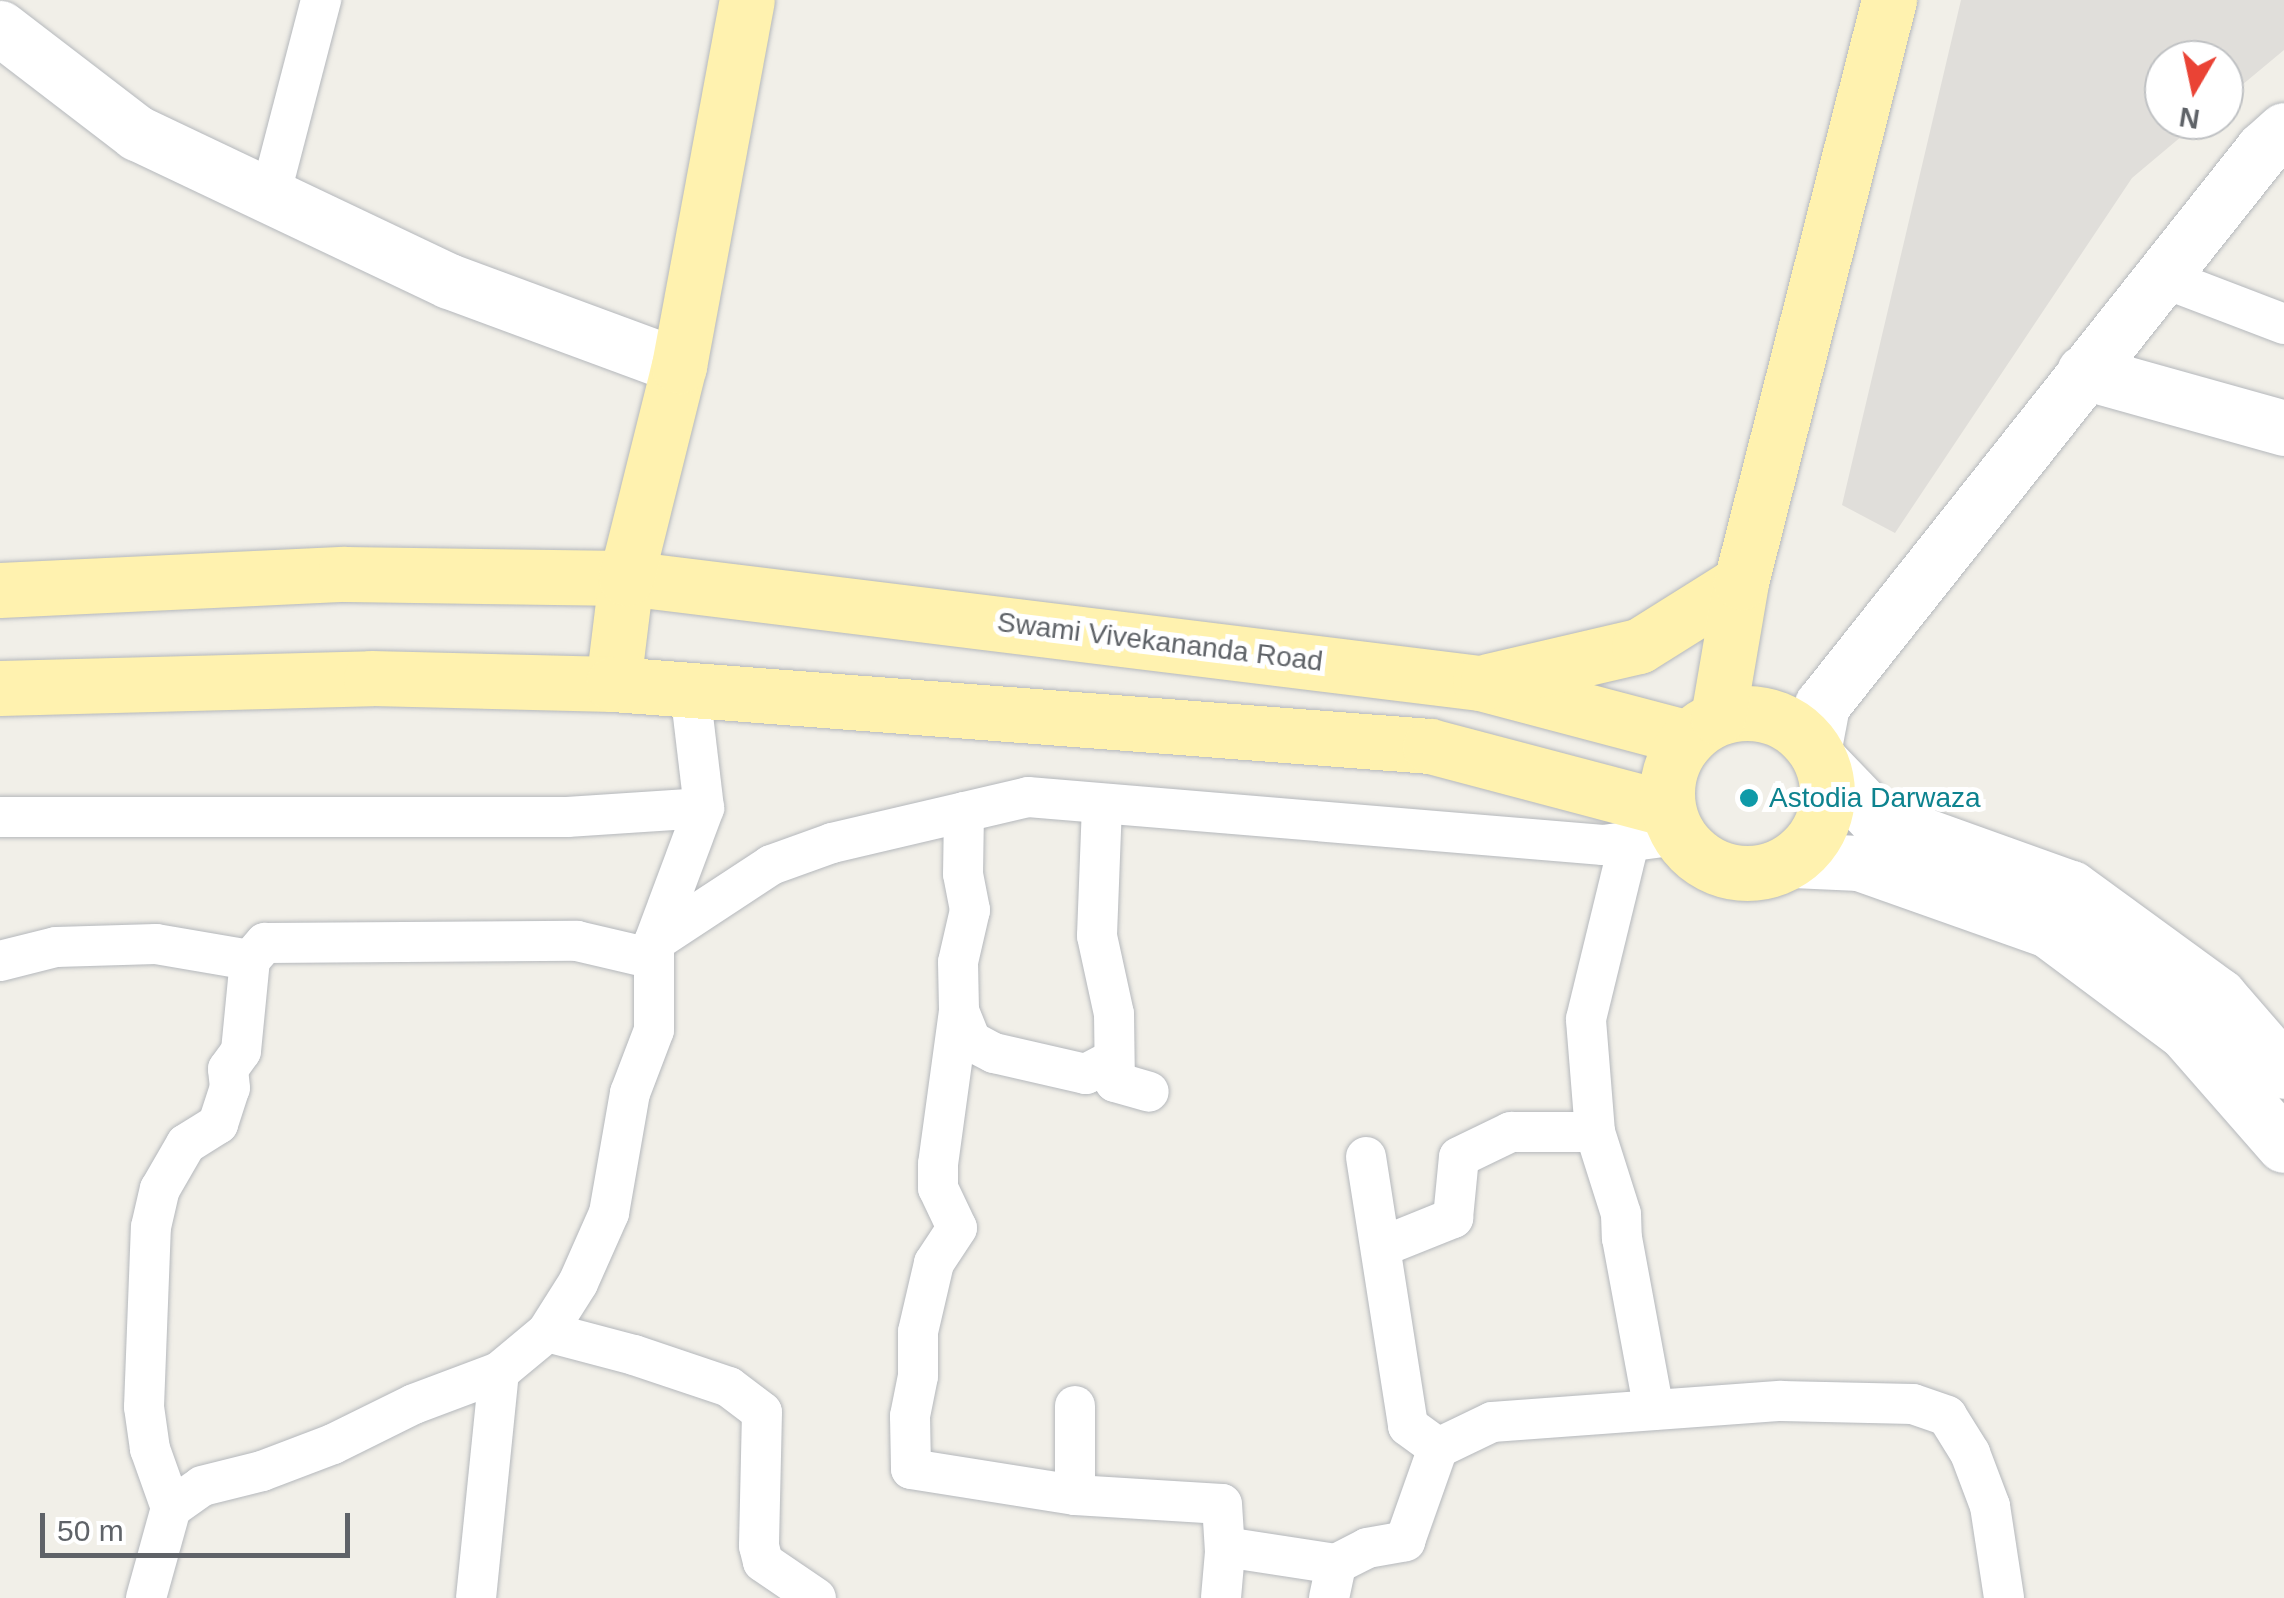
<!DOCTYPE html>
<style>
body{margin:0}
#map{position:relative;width:2284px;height:1598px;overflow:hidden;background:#f1efe8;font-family:Helvetica,sans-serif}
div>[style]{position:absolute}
.industrial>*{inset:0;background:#e0deda}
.roads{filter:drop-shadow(0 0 2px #b5b8bc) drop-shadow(0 0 2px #b5b8bc)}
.street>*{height:40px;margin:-20px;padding:0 20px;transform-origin:20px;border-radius:20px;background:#fff}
.secondary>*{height:55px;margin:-27.5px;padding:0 27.5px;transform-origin:27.5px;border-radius:27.5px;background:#fff}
.primary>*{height:55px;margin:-27.5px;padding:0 27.5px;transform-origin:27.5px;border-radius:27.5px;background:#fff2af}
.primary>.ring{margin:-27.5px;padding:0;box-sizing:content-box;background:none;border:55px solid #fff2af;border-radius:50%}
.dots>*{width:28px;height:28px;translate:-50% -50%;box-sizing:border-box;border:5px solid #fff;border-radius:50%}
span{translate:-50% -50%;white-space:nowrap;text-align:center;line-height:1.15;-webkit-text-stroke:10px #fff;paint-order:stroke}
.street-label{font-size:28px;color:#5f6368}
.culture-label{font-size:28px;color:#0d838f}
.left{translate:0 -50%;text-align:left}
.north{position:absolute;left:2144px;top:40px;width:100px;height:100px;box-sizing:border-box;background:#fff;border:2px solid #bfc1c3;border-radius:50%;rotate:189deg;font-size:28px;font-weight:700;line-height:40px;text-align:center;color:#5f6368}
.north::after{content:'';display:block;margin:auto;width:35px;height:45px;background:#ea4335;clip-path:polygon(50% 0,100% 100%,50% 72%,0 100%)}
.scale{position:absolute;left:40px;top:1513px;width:310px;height:45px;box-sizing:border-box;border:5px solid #5f6368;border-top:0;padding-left:12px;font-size:30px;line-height:35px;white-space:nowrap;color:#5f6368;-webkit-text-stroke:8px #fff;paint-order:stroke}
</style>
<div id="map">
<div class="industrial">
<i style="clip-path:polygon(1961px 0,2284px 0,2284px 50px,2224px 100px,2224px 60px,2164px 60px,2164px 120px,2201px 120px,2132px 178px,1895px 533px,1842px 505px)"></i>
</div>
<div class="roads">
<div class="street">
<i style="left:270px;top:196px;width:203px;rotate:-75.4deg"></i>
<i style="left:2161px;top:277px;width:132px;rotate:20.9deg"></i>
<i style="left:1102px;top:805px;width:131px;rotate:92.2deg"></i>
<i style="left:1097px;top:936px;width:80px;rotate:77.7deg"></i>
<i style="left:1114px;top:1014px;width:68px;rotate:89.2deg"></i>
<i style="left:1115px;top:1082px;width:35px;rotate:16deg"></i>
<i style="left:964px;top:812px;width:62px;rotate:90.9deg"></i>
<i style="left:963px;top:874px;width:37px;rotate:79deg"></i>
<i style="left:970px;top:910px;width:53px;rotate:103deg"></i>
<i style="left:958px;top:962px;width:49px;rotate:88.8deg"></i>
<i style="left:959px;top:1011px;width:32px;rotate:68deg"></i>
<i style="left:971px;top:1041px;width:26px;rotate:28deg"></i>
<i style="left:994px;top:1053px;width:94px;rotate:12.9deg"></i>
<i style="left:1086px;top:1074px;width:30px;rotate:-28deg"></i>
<i style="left:0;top:817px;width:567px"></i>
<i style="left:567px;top:817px;width:137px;rotate:-3.8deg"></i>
<i style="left:704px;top:808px;width:119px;rotate:-96.8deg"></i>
<i style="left:654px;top:942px;width:140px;rotate:-33.3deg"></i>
<i style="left:771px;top:865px;width:65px;rotate:-19.8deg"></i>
<i style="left:832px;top:843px;width:201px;rotate:-13.2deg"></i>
<i style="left:1028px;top:797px;width:577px;rotate:4.77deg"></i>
<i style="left:1603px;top:845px;width:76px;rotate:-7.6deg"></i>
<i style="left:0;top:961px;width:58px;rotate:-14deg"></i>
<i style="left:56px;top:947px;width:100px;rotate:-1.7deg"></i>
<i style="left:156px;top:944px;width:95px;rotate:9.7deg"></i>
<i style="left:959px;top:1011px;width:154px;rotate:97.8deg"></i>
<i style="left:938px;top:1164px;width:24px;rotate:90deg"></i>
<i style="left:938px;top:1188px;width:44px;rotate:64.6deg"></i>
<i style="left:957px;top:1228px;width:42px;rotate:123.3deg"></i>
<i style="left:934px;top:1263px;width:71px;rotate:103.1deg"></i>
<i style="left:918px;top:1332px;width:44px;rotate:90deg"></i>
<i style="left:918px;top:1376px;width:41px;rotate:101.3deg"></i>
<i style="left:910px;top:1416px;width:53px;rotate:88.9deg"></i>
<i style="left:911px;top:1469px;width:166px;rotate:9deg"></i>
<i style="left:1595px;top:1132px;width:86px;rotate:72.4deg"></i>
<i style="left:1621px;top:1214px;width:24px;rotate:88deg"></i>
<i style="left:1622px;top:1238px;width:175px;rotate:79.5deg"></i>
<i style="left:1366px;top:1157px;width:272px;rotate:81.1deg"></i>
<i style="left:1408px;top:1426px;width:37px;rotate:36deg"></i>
<i style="left:1438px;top:1448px;width:60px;rotate:-25.7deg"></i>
<i style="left:1492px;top:1422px;width:290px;rotate:-4.2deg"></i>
<i style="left:1781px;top:1401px;width:132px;rotate:1.3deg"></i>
<i style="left:1913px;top:1404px;width:36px;rotate:19deg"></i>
<i style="left:1947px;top:1416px;width:44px;rotate:58.1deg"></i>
<i style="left:1970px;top:1453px;width:57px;rotate:69.3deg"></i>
<i style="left:1990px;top:1506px;width:93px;rotate:81.3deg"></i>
<i style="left:1381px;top:1247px;width:78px;rotate:-21.9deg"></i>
<i style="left:1453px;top:1218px;width:61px;rotate:-84.4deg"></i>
<i style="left:1459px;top:1157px;width:58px;rotate:-25.7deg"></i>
<i style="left:1511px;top:1132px;width:84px"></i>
<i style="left:1595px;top:1132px;width:113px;rotate:-94.6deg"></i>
<i style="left:1586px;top:1019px;width:182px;rotate:-76.3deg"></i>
<i style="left:547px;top:1332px;width:90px;rotate:14.8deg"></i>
<i style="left:634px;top:1355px;width:100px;rotate:18.6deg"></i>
<i style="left:729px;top:1387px;width:41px;rotate:37.1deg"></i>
<i style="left:762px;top:1412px;width:134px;rotate:91.3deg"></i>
<i style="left:759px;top:1546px;width:16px;rotate:76deg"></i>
<i style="left:763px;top:1562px;width:64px;rotate:34.2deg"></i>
<i style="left:1075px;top:1406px;width:89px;rotate:90deg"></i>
<i style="left:1075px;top:1495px;width:147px;rotate:3.5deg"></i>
<i style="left:1222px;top:1504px;width:48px;rotate:86.4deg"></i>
<i style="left:1225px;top:1552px;width:46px;rotate:95deg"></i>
<i style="left:171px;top:1508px;width:63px;rotate:-109.6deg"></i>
<i style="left:150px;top:1449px;width:42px;rotate:-98.1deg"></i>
<i style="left:144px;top:1407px;width:180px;rotate:-87.8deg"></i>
<i style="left:151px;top:1227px;width:39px;rotate:-77deg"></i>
<i style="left:160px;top:1189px;width:52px;rotate:-60deg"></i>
<i style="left:186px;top:1144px;width:38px;rotate:-32deg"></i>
<i style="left:218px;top:1124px;width:38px;rotate:-72deg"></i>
<i style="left:230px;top:1088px;width:19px;rotate:-96deg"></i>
<i style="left:228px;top:1069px;width:22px;rotate:-54deg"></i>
<i style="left:241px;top:1051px;width:91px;rotate:-84.4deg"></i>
<i style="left:250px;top:960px;width:23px;rotate:-49deg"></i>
<i style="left:265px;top:943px;width:312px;rotate:-0.4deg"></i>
<i style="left:577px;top:941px;width:79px;rotate:13.2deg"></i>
<i style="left:1225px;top:1547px;width:112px;rotate:8.7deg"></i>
<i style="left:146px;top:1598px;width:93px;rotate:-74.5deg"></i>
<i style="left:171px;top:1508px;width:38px;rotate:-35deg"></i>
<i style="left:202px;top:1486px;width:62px;rotate:-14deg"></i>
<i style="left:262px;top:1471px;width:76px;rotate:-20.8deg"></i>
<i style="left:333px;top:1444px;width:90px;rotate:-26.3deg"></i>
<i style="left:414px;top:1404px;width:91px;rotate:-20.6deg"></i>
<i style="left:499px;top:1372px;width:62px;rotate:-39.8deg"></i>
<i style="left:547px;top:1332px;width:58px;rotate:-57.7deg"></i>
<i style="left:578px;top:1283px;width:77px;rotate:-66.1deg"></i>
<i style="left:609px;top:1213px;width:122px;rotate:-80.1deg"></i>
<i style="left:630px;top:1093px;width:67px;rotate:-69.1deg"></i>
<i style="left:654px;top:1030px;width:88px;rotate:-90deg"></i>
<i style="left:654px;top:942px;width:143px;rotate:-69.5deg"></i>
<i style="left:476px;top:1598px;width:227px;rotate:-84.2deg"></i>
<i style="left:1329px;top:1598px;width:35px;rotate:-78deg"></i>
<i style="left:1336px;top:1564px;width:35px;rotate:-27deg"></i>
<i style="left:1367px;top:1548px;width:39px;rotate:-10deg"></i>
<i style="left:1405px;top:1541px;width:99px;rotate:-70.5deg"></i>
</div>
<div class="secondary">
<i style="left:0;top:28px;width:173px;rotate:37.5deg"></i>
<i style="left:137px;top:133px;width:345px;rotate:25.4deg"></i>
<i style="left:449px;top:281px;width:245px;rotate:20.3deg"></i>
<i style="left:2084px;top:372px;width:208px;rotate:15.6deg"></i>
<i style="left:1814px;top:747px;width:43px;rotate:-79.2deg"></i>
<i style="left:1822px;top:705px;width:710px;rotate:-51.58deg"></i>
<i style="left:2263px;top:149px;width:28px;rotate:-42deg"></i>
<i style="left:1823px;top:764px;width:75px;rotate:46.1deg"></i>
<i style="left:1875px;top:818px;width:208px;rotate:19.7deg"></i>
<i style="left:2071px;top:888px;width:183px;rotate:36.1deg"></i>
<i style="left:2219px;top:996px;width:99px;rotate:49.1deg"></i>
<i style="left:1793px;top:860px;width:66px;rotate:2.6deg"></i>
<i style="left:1859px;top:863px;width:201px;rotate:19.5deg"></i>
<i style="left:2048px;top:930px;width:171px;rotate:36.7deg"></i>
<i style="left:2185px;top:1032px;width:150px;rotate:48.8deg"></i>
</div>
<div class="primary">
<i style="left:0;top:590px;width:345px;rotate:-2.7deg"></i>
<i style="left:345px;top:574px;width:281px;rotate:0.8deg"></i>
<i style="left:626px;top:578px;width:860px;rotate:7.01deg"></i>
<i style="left:1480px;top:683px;width:215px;rotate:14.8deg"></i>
<i style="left:1488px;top:681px;width:155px;rotate:-13.1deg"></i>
<i style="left:1639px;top:646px;width:120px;rotate:-32.1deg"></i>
<i style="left:613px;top:684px;width:107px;rotate:-83deg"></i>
<i style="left:626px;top:578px;width:219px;rotate:-76deg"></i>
<i style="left:679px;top:366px;width:372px;rotate:-79.5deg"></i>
<i style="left:0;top:688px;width:371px;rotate:-1.5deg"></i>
<i style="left:371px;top:678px;width:242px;rotate:1.4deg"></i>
<i style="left:613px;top:684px;width:819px;rotate:4.34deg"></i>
<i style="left:1430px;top:746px;width:243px;rotate:14.8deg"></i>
<i class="ring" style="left:1667px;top:713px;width:105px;height:105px"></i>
<i style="left:1718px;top:717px;width:137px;rotate:-80.3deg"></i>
<i style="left:1741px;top:582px;width:601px;rotate:-75.73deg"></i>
</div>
</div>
<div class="dots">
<i style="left:1749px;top:798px;background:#0f9aa8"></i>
</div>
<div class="street-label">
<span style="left:1160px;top:642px;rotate:7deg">Swami Vivekananda Road</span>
</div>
<div class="culture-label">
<span class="left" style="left:1769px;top:798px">Astodia Darwaza</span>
</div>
<div class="north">N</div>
<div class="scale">50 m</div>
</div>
